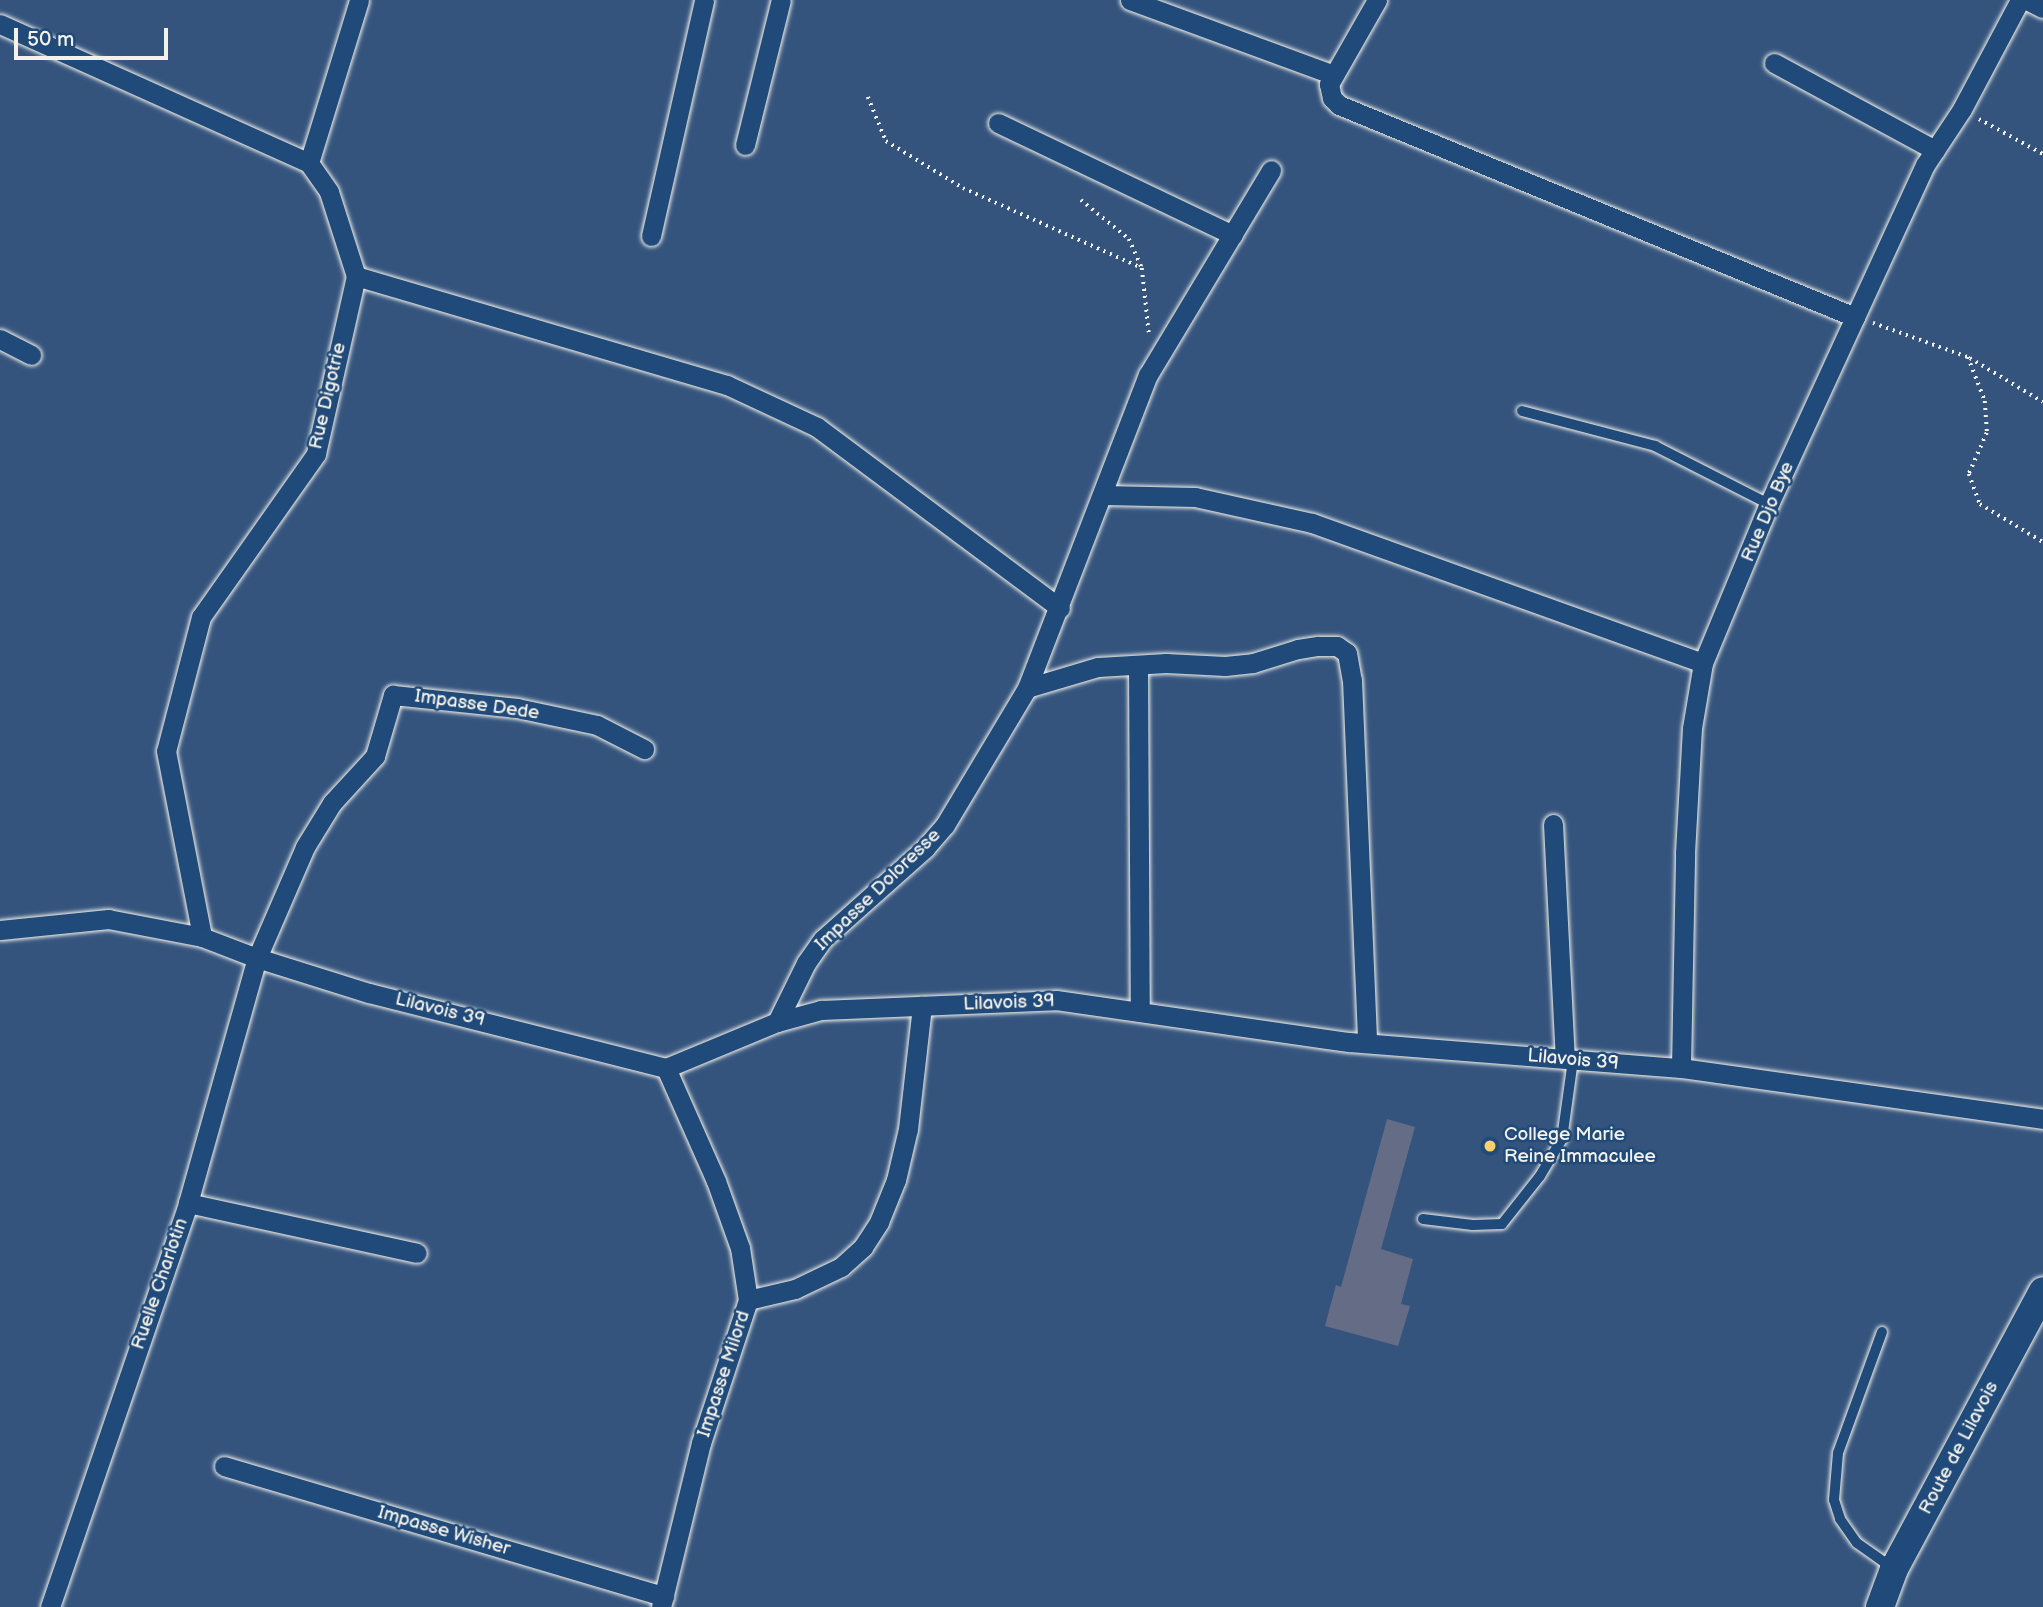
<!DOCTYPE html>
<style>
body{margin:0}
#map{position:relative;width:2043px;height:1607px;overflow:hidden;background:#34547e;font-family:"Balsamiq Sans",sans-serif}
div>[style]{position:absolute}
.building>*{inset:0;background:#656d86}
.path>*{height:3.5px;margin-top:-1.75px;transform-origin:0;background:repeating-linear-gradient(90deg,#f4f1e8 0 2px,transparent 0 7px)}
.roads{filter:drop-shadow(0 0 2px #f4f1e8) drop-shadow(0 0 2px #f4f1e8)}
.service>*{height:10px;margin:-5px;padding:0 5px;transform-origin:5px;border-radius:5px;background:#1f4a7a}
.minor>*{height:19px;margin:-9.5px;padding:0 9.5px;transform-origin:9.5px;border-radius:9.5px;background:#1f4a7a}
.secondary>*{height:28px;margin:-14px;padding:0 14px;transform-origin:14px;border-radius:14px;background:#1f4a7a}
.dots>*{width:19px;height:19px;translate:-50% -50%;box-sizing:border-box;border:4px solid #1f4a7a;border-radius:50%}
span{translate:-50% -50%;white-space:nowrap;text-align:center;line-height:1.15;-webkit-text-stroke:5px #1f4a7a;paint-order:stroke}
.street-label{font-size:19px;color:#f4f1e8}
.poi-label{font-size:19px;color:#f4f1e8}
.left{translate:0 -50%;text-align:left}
.scale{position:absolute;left:14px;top:28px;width:154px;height:32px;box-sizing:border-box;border:4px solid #f4f1e8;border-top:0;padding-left:9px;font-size:21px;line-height:24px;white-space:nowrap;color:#f4f1e8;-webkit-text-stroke:5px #1f4a7a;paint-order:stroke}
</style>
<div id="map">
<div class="building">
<i style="clip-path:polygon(1387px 1119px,1415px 1127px,1381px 1249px,1413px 1259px,1401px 1304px,1410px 1306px,1398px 1346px,1325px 1326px,1336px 1285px,1341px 1287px)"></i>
</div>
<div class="path">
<i style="left:868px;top:97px;width:48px;rotate:67.8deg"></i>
<i style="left:886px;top:141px;width:90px;rotate:31.4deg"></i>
<i style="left:963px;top:188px;width:196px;rotate:24.1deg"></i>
<i style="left:1979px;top:119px;width:73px;rotate:28.7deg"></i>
<i style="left:1081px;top:200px;width:62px;rotate:39.1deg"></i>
<i style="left:1129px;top:239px;width:32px;rotate:66deg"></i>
<i style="left:1142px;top:268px;width:65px;rotate:83.9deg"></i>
<i style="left:1873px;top:323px;width:101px;rotate:19.7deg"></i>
<i style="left:1968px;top:357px;width:47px;rotate:68.9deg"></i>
<i style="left:1985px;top:401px;width:32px;rotate:86deg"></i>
<i style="left:1987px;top:433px;width:45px;rotate:113.7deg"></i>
<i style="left:1969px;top:474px;width:32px;rotate:70deg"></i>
<i style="left:1980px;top:504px;width:74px;rotate:31.1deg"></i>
<i style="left:1970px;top:358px;width:85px;rotate:31.1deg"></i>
</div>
<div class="roads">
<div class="service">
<i style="left:1522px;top:411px;width:138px;rotate:14.7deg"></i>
<i style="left:1655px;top:446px;width:128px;rotate:27deg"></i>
<i style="left:1423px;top:1219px;width:50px;rotate:6.8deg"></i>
<i style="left:1473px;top:1225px;width:29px;rotate:-2deg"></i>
<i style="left:1502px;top:1224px;width:61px;rotate:-51.6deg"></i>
<i style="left:1540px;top:1176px;width:43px;rotate:-59.3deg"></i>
<i style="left:1562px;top:1139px;width:80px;rotate:-82.1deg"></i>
<i style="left:1882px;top:1332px;width:129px;rotate:110deg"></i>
<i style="left:1838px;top:1453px;width:47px;rotate:94.9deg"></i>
<i style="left:1834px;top:1500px;width:20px;rotate:72deg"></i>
<i style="left:1840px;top:1519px;width:29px;rotate:55deg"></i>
<i style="left:1857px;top:1543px;width:42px;rotate:35.2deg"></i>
</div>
<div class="minor">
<i style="left:1130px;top:0;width:217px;rotate:20.2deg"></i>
<i style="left:1377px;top:0;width:97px;rotate:119.7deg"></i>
<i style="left:1329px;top:84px;width:14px;rotate:78deg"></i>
<i style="left:1332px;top:98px;width:10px;rotate:45deg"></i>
<i style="left:1339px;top:105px;width:558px;rotate:22.34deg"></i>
<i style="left:2027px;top:0;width:18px;rotate:27deg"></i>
<i style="left:0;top:24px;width:339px;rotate:24.2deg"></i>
<i style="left:309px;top:163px;width:35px;rotate:55deg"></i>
<i style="left:329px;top:192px;width:88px;rotate:72.2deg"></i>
<i style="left:356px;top:276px;width:182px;rotate:102.7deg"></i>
<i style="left:316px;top:454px;width:199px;rotate:125.2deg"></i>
<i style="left:201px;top:617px;width:138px;rotate:104.6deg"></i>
<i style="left:166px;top:751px;width:189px;rotate:79deg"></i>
<i style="left:1774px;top:63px;width:183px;rotate:28.4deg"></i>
<i style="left:998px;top:123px;width:260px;rotate:25.5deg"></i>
<i style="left:745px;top:145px;width:149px;rotate:-76.1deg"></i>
<i style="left:309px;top:163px;width:170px;rotate:-72.9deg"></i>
<i style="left:651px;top:236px;width:242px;rotate:-77.3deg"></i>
<i style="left:356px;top:276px;width:387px;rotate:16.4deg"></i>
<i style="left:727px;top:385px;width:99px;rotate:25deg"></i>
<i style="left:817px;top:427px;width:303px;rotate:36.7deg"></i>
<i style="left:0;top:339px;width:35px;rotate:27deg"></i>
<i style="left:1104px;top:495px;width:91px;rotate:1.3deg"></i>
<i style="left:1195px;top:497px;width:120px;rotate:12.5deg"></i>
<i style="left:1312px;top:523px;width:415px;rotate:19.7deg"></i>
<i style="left:1138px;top:665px;width:347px;rotate:89.7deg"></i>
<i style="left:1027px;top:688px;width:74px;rotate:-16.5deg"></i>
<i style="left:1098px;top:667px;width:68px;rotate:-3.4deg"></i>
<i style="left:1166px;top:663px;width:59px;rotate:2.9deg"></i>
<i style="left:1225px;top:666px;width:28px;rotate:-6deg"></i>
<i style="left:1253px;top:663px;width:47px;rotate:-17.3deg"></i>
<i style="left:1298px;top:649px;width:20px;rotate:-9deg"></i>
<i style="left:1318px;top:646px;width:19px"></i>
<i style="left:1337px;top:646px;width:12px;rotate:35deg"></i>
<i style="left:1347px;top:653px;width:27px;rotate:80deg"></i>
<i style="left:1352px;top:680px;width:363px;rotate:87.6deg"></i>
<i style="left:1553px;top:824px;width:235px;rotate:87.1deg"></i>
<i style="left:0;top:930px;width:109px;rotate:-5.8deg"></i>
<i style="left:108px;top:919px;width:96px;rotate:10.8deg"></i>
<i style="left:202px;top:937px;width:59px;rotate:20.9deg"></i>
<i style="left:257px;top:958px;width:117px;rotate:17.4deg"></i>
<i style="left:369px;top:993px;width:306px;rotate:14.2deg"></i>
<i style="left:666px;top:1068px;width:120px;rotate:-22.5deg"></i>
<i style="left:777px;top:1022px;width:46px;rotate:-15.3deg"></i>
<i style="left:821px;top:1010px;width:235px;rotate:-2.4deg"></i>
<i style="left:1056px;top:1000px;width:296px;rotate:8.2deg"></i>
<i style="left:1349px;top:1042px;width:333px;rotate:4.5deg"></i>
<i style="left:1681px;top:1068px;width:366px;rotate:8deg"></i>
<i style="left:777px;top:1022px;width:66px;rotate:-63.8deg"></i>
<i style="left:806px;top:963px;width:29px;rotate:-55deg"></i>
<i style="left:823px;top:939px;width:137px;rotate:-41.7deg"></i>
<i style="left:925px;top:848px;width:30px;rotate:-49deg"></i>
<i style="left:945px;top:825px;width:160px;rotate:-59.1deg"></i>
<i style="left:1027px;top:688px;width:336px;rotate:-68.9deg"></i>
<i style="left:1148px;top:375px;width:239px;rotate:-59deg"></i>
<i style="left:1681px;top:1068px;width:215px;rotate:-88.9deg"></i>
<i style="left:1685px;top:853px;width:125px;rotate:-86.8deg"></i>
<i style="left:1692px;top:728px;width:66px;rotate:-80.4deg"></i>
<i style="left:1703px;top:663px;width:172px;rotate:-67.5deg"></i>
<i style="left:1769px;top:504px;width:373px;rotate:-65.3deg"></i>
<i style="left:1925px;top:165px;width:67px;rotate:-56.5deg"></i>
<i style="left:1962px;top:109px;width:123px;rotate:-62deg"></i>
<i style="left:188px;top:1203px;width:234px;rotate:12.3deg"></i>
<i style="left:748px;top:1300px;width:48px;rotate:-13.2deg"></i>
<i style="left:795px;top:1289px;width:51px;rotate:-25.6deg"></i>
<i style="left:841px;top:1267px;width:30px;rotate:-42deg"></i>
<i style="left:863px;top:1247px;width:30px;rotate:-57deg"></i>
<i style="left:879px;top:1222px;width:45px;rotate:-68deg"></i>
<i style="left:896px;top:1180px;width:52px;rotate:-76.8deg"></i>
<i style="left:908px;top:1129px;width:124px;rotate:-83.5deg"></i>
<i style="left:224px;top:1466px;width:459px;rotate:16.5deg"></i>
<i style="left:50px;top:1607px;width:427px;rotate:-71.1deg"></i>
<i style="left:188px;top:1203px;width:255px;rotate:-74.3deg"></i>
<i style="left:257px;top:958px;width:121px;rotate:-66.6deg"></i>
<i style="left:305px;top:847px;width:52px;rotate:-58.5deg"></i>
<i style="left:332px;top:803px;width:64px;rotate:-47.5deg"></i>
<i style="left:375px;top:756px;width:64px;rotate:-73.6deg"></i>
<i style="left:393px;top:695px;width:125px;rotate:6deg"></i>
<i style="left:517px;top:708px;width:82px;rotate:12deg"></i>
<i style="left:597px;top:725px;width:53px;rotate:27.1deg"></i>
<i style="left:661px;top:1607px;width:169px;rotate:-76.3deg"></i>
<i style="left:701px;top:1443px;width:151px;rotate:-71.8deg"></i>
<i style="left:748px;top:1300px;width:53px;rotate:-98.7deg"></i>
<i style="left:740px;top:1248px;width:71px;rotate:-109.7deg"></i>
<i style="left:716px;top:1181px;width:124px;rotate:-113.9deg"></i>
</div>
<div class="secondary">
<i style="left:1880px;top:1607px;width:40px;rotate:-69.8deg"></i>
<i style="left:1894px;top:1569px;width:315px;rotate:-61.8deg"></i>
</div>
</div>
<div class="dots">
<i style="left:1490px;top:1146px;background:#ffd166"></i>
</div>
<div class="street-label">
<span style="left:328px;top:396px;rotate:-77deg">Rue Digotrie</span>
<span style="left:1768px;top:512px;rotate:-67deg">Rue Djo Bye</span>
<span style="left:477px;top:705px;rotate:8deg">Impasse Dede</span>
<span style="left:878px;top:890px;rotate:-44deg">Impasse Doloresse</span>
<span style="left:1009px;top:1003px;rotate:-2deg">Lilavois 39</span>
<span style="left:440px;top:1010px;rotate:14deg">Lilavois 39</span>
<span style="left:1573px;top:1060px;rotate:5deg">Lilavois 39</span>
<span style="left:160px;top:1284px;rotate:-71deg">Ruelle Charlotin</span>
<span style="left:724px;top:1374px;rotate:-72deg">Impasse Milord</span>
<span style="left:1959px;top:1448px;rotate:-62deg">Route de Lilavois</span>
<span style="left:444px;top:1531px;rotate:16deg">Impasse Wisher</span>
</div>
<div class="poi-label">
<span class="left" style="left:1504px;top:1146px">College Marie<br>Reine Immaculee</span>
</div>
<div class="scale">50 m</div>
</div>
